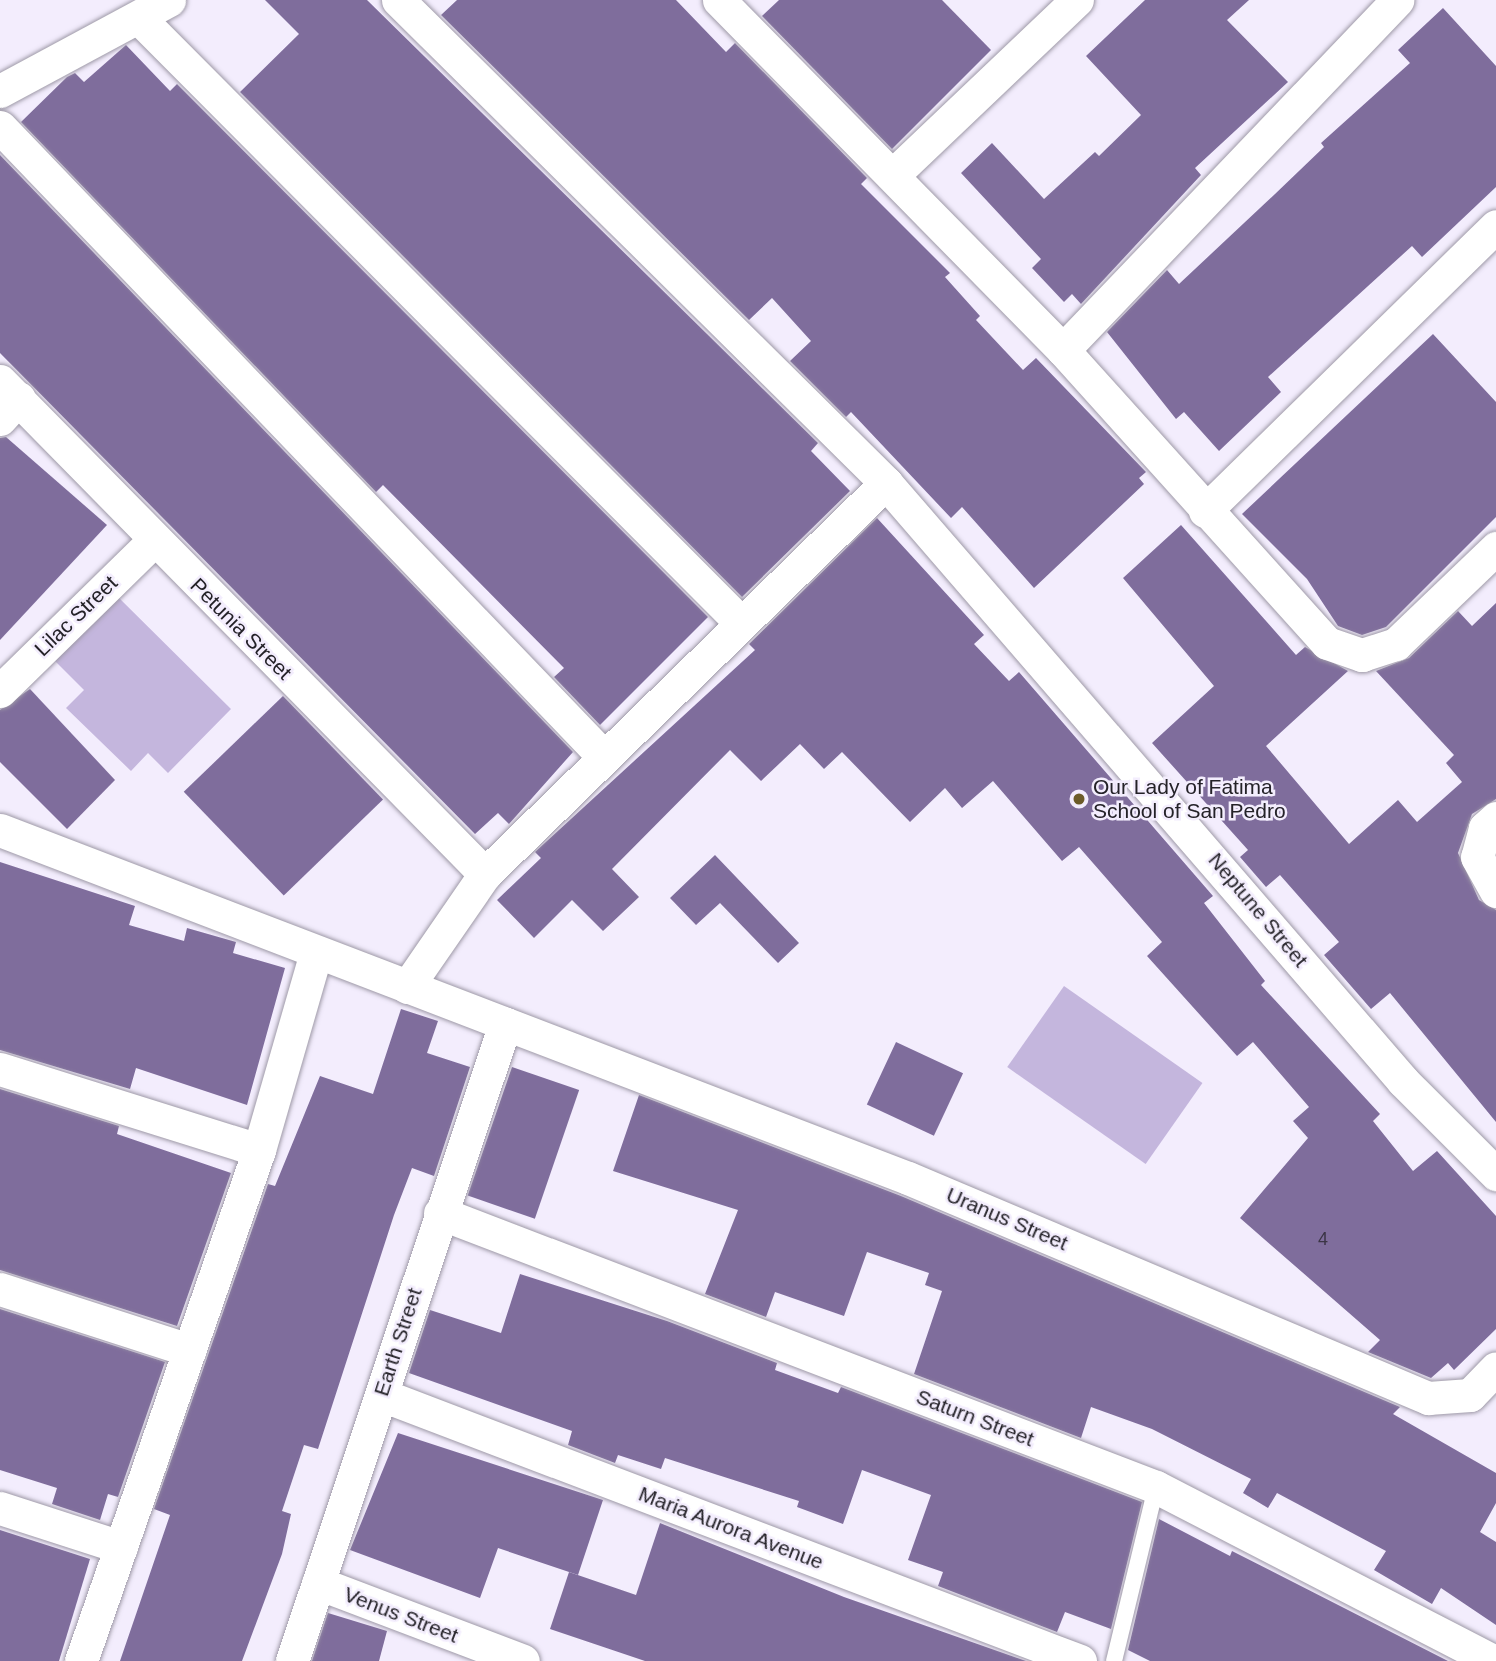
<!DOCTYPE html>
<style>
body{margin:0}
#map{position:relative;width:1496px;height:1661px;overflow:hidden;background:#f3edfd;font-family:Helvetica,sans-serif}
div>[style]{position:absolute}
.green>*{inset:0;background:#c4b6dd;transform-origin:0 0}
.building>*{inset:0;background:#7f6d9c;transform-origin:0 0}
.roads{filter:drop-shadow(0 0 2px #9e99a7) drop-shadow(0 0 2px #9e99a7)}
.service>*{height:16px;margin:-8px;padding:0 8px;transform-origin:8px;border-radius:8px;background:#fff}
.minor>*{height:33px;margin:-16.5px;padding:0 16.5px;transform-origin:16.5px;border-radius:16.5px;background:#fff}
.dots>*{width:19px;height:19px;translate:-50% -50%;box-sizing:border-box;border:4px solid #f3edfd;border-radius:50%}
span{translate:-50% -50%;white-space:nowrap;text-align:center;line-height:1.15;-webkit-text-stroke:5px #f3edfd;paint-order:stroke}
.number-label{font-size:18px;color:#3b3545}
.number-label span{-webkit-text-stroke-width:0}
.street-label{font-size:21px;color:#242228}
.poi-label{font-size:21px;color:#242228}
.left{translate:0 -50%;text-align:left}
</style>
<div id="map">
<div class="green">
<i style="clip-path:polygon(116px 595px,231px 709px,168px 773px,148px 753px,131px 771px,66px 708px,84px 690px,53px 659px)"></i>
<i style="left:1064px;top:986px;width:169px;height:99px;rotate:35deg"></i>
</div>
<div class="building">
<i style="clip-path:polygon(265px 0,367px 0,818px 443px,811px 451px,850px 491px,742px 597px,240px 92px,299px 34px)"></i>
<i style="clip-path:polygon(457px 0,676px 0,726px 52px,735px 43px,867px 178px,861px 184px,950px 273px,945px 277px,980px 316px,976px 320px,1023px 370px,1036px 358px,1146px 472px,1139px 478px,1144px 484px,1034px 588px,962px 507px,951px 518px,851px 412px,846px 417px,790px 361px,811px 341px,772px 298px,749px 320px,441px 15px)"></i>
<i style="clip-path:polygon(779px 0,942px 0,991px 50px,892px 149px,762px 16px)"></i>
<i style="clip-path:polygon(1145px 0,1249px 0,1227px 20px,1288px 82px,1195px 168px,1201px 175px,1081px 304px,1072px 294px,1064px 302px,1032px 268px,1041px 259px,961px 173px,992px 143px,1044px 199px,1095px 152px,1099px 156px,1141px 115px,1086px 56px)"></i>
<i style="clip-path:polygon(1443px 8px,1496px 66px,1496px 187px,1422px 257px,1412px 246px,1268px 377px,1281px 392px,1219px 451px,1184px 412px,1176px 419px,1107px 332px,1167px 270px,1179px 284px,1275px 194px,1324px 147px,1321px 143px,1410px 63px,1398px 50px)"></i>
<i style="clip-path:polygon(126px 45px,170px 91px,177px 84px,708px 617px,600px 725px,554px 677px,564px 668px,383px 485px,376px 492px,21px 122px,67px 77px,75px 73px,84px 82px)"></i>
<i style="clip-path:polygon(0 155px,573px 752px,509px 824px,498px 813px,475px 834px,0 353px)"></i>
<i style="clip-path:polygon(1433px 334px,1496px 402px,1496px 517px,1386px 627px,1362px 635px,1338px 626px,1307px 579px,1242px 514px)"></i>
<i style="clip-path:polygon(6px 437px,107px 525px,0 640px,0 438px)"></i>
<i style="clip-path:polygon(877px 518px,984px 635px,974px 644px,1009px 681px,1019px 672px,1213px 896px,1204px 903px,1265px 981px,1261px 985px,1380px 1114px,1373px 1121px,1413px 1171px,1437px 1151px,1496px 1216px,1496px 1329px,1454px 1370px,1448px 1363px,1431px 1378px,1368px 1352px,1380px 1340px,1240px 1218px,1308px 1138px,1293px 1121px,1309px 1107px,1253px 1042px,1237px 1056px,1147px 956px,1162px 942px,1079px 847px,1062px 861px,993px 781px,962px 808px,945px 788px,910px 822px,842px 752px,824px 769px,800px 744px,761px 781px,730px 750px,612px 869px,639px 897px,603px 931px,572px 900px,534px 938px,497px 900px,541px 858px,535px 852px,755px 650px,749px 644px)"></i>
<i style="clip-path:polygon(1181px 525px,1296px 655px,1305px 647px,1348px 671px,1266px 746px,1349px 844px,1398px 800px,1417px 822px,1462px 782px,1446px 763px,1454px 755px,1376px 671px,1409px 658px,1458px 611px,1472px 626px,1496px 603px,1496px 799px,1472px 814px,1458px 853px,1479px 900px,1496px 910px,1496px 1122px,1390px 993px,1371px 1009px,1324px 955px,1339px 942px,1280px 875px,1266px 887px,1240px 857px,1248px 850px,1152px 743px,1214px 686px,1123px 578px)"></i>
<i style="clip-path:polygon(30px 689px,115px 780px,67px 829px,0 762px,0 710px)"></i>
<i style="left:283px;top:696px;width:144px;height:138px;rotate:46deg"></i>
<i style="clip-path:polygon(715px 855px,799px 943px,778px 963px,720px 903px,696px 925px,670px 898px)"></i>
<i style="clip-path:polygon(0 862px,135px 906px,129px 925px,184px 941px,187px 928px,236px 942px,233px 953px,285px 968px,247px 1105px,136px 1068px,130px 1089px,0 1050px)"></i>
<i style="clip-path:polygon(401px 1009px,438px 1021px,427px 1053px,470px 1067px,434px 1176px,412px 1168px,394px 1215px,318px 1449px,304px 1445px,282px 1511px,291px 1514px,282px 1554px,242px 1661px,120px 1661px,170px 1515px,154px 1509px,268px 1184px,275px 1186px,320px 1076px,373px 1094px)"></i>
<i style="left:896px;top:1042px;width:74px;height:69px;rotate:25deg"></i>
<i style="left:512px;top:1067px;width:71px;height:136px;rotate:19deg"></i>
<i style="clip-path:polygon(0 1089px,119px 1126px,117px 1134px,231px 1173px,177px 1326px,0 1270px)"></i>
<i style="clip-path:polygon(639px 1095px,901px 1196px,1400px 1407px,1393px 1414px,1496px 1473px,1496px 1503px,1480px 1532px,1496px 1542px,1496px 1625px,1441px 1588px,1432px 1604px,1374px 1570px,1386px 1551px,1277px 1493px,1268px 1508px,1243px 1493px,1251px 1479px,1152px 1429px,1091px 1407px,1081px 1438px,914px 1374px,942px 1291px,925px 1285px,929px 1273px,867px 1252px,844px 1316px,775px 1292px,766px 1317px,705px 1294px,738px 1210px,613px 1171px)"></i>
<i style="clip-path:polygon(520px 1274px,667px 1321px,777px 1363px,775px 1370px,838px 1393px,841px 1387px,1142px 1502px,1111px 1629px,1065px 1612px,1057px 1632px,938px 1586px,943px 1572px,908px 1560px,931px 1495px,862px 1470px,843px 1524px,797px 1507px,799px 1501px,665px 1458px,661px 1469px,618px 1455px,615px 1463px,568px 1445px,572px 1431px,409px 1373px,430px 1310px,501px 1333px)"></i>
<i style="clip-path:polygon(0 1309px,165px 1362px,118px 1497px,108px 1494px,100px 1520px,52px 1504px,57px 1488px,0 1470px)"></i>
<i style="clip-path:polygon(398px 1433px,603px 1500px,578px 1575px,498px 1548px,480px 1598px,350px 1550px)"></i>
<i style="clip-path:polygon(1159px 1519px,1230px 1556px,1232px 1551px,1448px 1661px,1150px 1661px,1128px 1650px)"></i>
<i style="clip-path:polygon(660px 1523px,844px 1597px,1026px 1661px,645px 1661px,550px 1629px,569px 1572px,636px 1595px)"></i>
<i style="clip-path:polygon(0 1530px,90px 1559px,59px 1661px,0 1661px)"></i>
<i style="clip-path:polygon(328px 1613px,387px 1631px,379px 1661px,312px 1661px)"></i>
</div>
<div class="roads">
<div class="service">
<i style="left:1114px;top:1661px;width:179px;rotate:-76.4deg"></i>
</div>
<div class="minor">
<i style="left:398px;top:0;width:687px;rotate:44.7deg"></i>
<i style="left:886px;top:483px;width:791px;rotate:49.15deg"></i>
<i style="left:1403px;top:1081px;width:132px;rotate:45deg"></i>
<i style="left:719px;top:0;width:491px;rotate:45.5deg"></i>
<i style="left:1063px;top:350px;width:394px;rotate:48deg"></i>
<i style="left:1327px;top:643px;width:37px;rotate:19deg"></i>
<i style="left:1362px;top:655px;width:36px;rotate:-18deg"></i>
<i style="left:1396px;top:644px;width:139px;rotate:-43.8deg"></i>
<i style="left:139px;top:18px;width:852px;rotate:45.14deg"></i>
<i style="left:0;top:91px;width:192px;rotate:-28.3deg"></i>
<i style="left:0;top:127px;width:870px;rotate:46.21deg"></i>
<i style="left:893px;top:175px;width:254px;rotate:-43.6deg"></i>
<i style="left:1063px;top:350px;width:484px;rotate:-46.3deg"></i>
<i style="left:0;top:381px;width:692px;rotate:45.47deg"></i>
<i style="left:0;top:419px;width:28px;rotate:-48deg"></i>
<i style="left:1205px;top:511px;width:407px;rotate:-44.4deg"></i>
<i style="left:0;top:691px;width:214px;rotate:-44.4deg"></i>
<i style="left:1496px;top:818px;width:15px;rotate:138deg"></i>
<i style="left:1485px;top:828px;width:30px;rotate:105deg"></i>
<i style="left:1477px;top:857px;width:39px;rotate:61deg"></i>
<i style="left:0;top:830px;width:972px;rotate:20.97deg"></i>
<i style="left:908px;top:1178px;width:565px;rotate:22.93deg"></i>
<i style="left:1428px;top:1398px;width:42px;rotate:-4.1deg"></i>
<i style="left:1470px;top:1395px;width:37px;rotate:-46deg"></i>
<i style="left:407px;top:987px;width:137px;rotate:-55.4deg"></i>
<i style="left:485px;top:874px;width:560px;rotate:-44.28deg"></i>
<i style="left:0;top:1069px;width:271px;rotate:17.4deg"></i>
<i style="left:440px;top:1213px;width:767px;rotate:20.94deg"></i>
<i style="left:1156px;top:1487px;width:379px;rotate:27.3deg"></i>
<i style="left:0;top:1289px;width:199px;rotate:17.9deg"></i>
<i style="left:382px;top:1395px;width:747px;rotate:20.86deg"></i>
<i style="left:0;top:1508px;width:127px;rotate:17.9deg"></i>
<i style="left:318px;top:1583px;width:219px;rotate:20.8deg"></i>
<i style="left:81px;top:1661px;width:541px;rotate:-70.79deg"></i>
<i style="left:259px;top:1150px;width:206px;rotate:-73.9deg"></i>
<i style="left:292px;top:1661px;width:672px;rotate:-71.51deg"></i>
</div>
</div>
<div class="dots">
<i style="left:1079px;top:799px;background:#6c5b29"></i>
</div>
<div class="number-label">
<span style="left:1323px;top:1239px">4</span>
</div>
<div class="street-label">
<span style="left:76px;top:616px;rotate:-44deg">Lilac Street</span>
<span style="left:241px;top:629px;rotate:45deg">Petunia Street</span>
<span style="left:1258px;top:910px;rotate:50deg">Neptune Street</span>
<span style="left:1007px;top:1219px;rotate:23deg">Uranus Street</span>
<span style="left:398px;top:1342px;rotate:-72deg">Earth Street</span>
<span style="left:975px;top:1418px;rotate:21deg">Saturn Street</span>
<span style="left:731px;top:1528px;rotate:21deg">Maria Aurora Avenue</span>
<span style="left:401px;top:1615px;rotate:21deg">Venus Street</span>
</div>
<div class="poi-label">
<span class="left" style="left:1093px;top:799px">Our Lady of Fatima<br>School of San Pedro</span>
</div>
</div>
